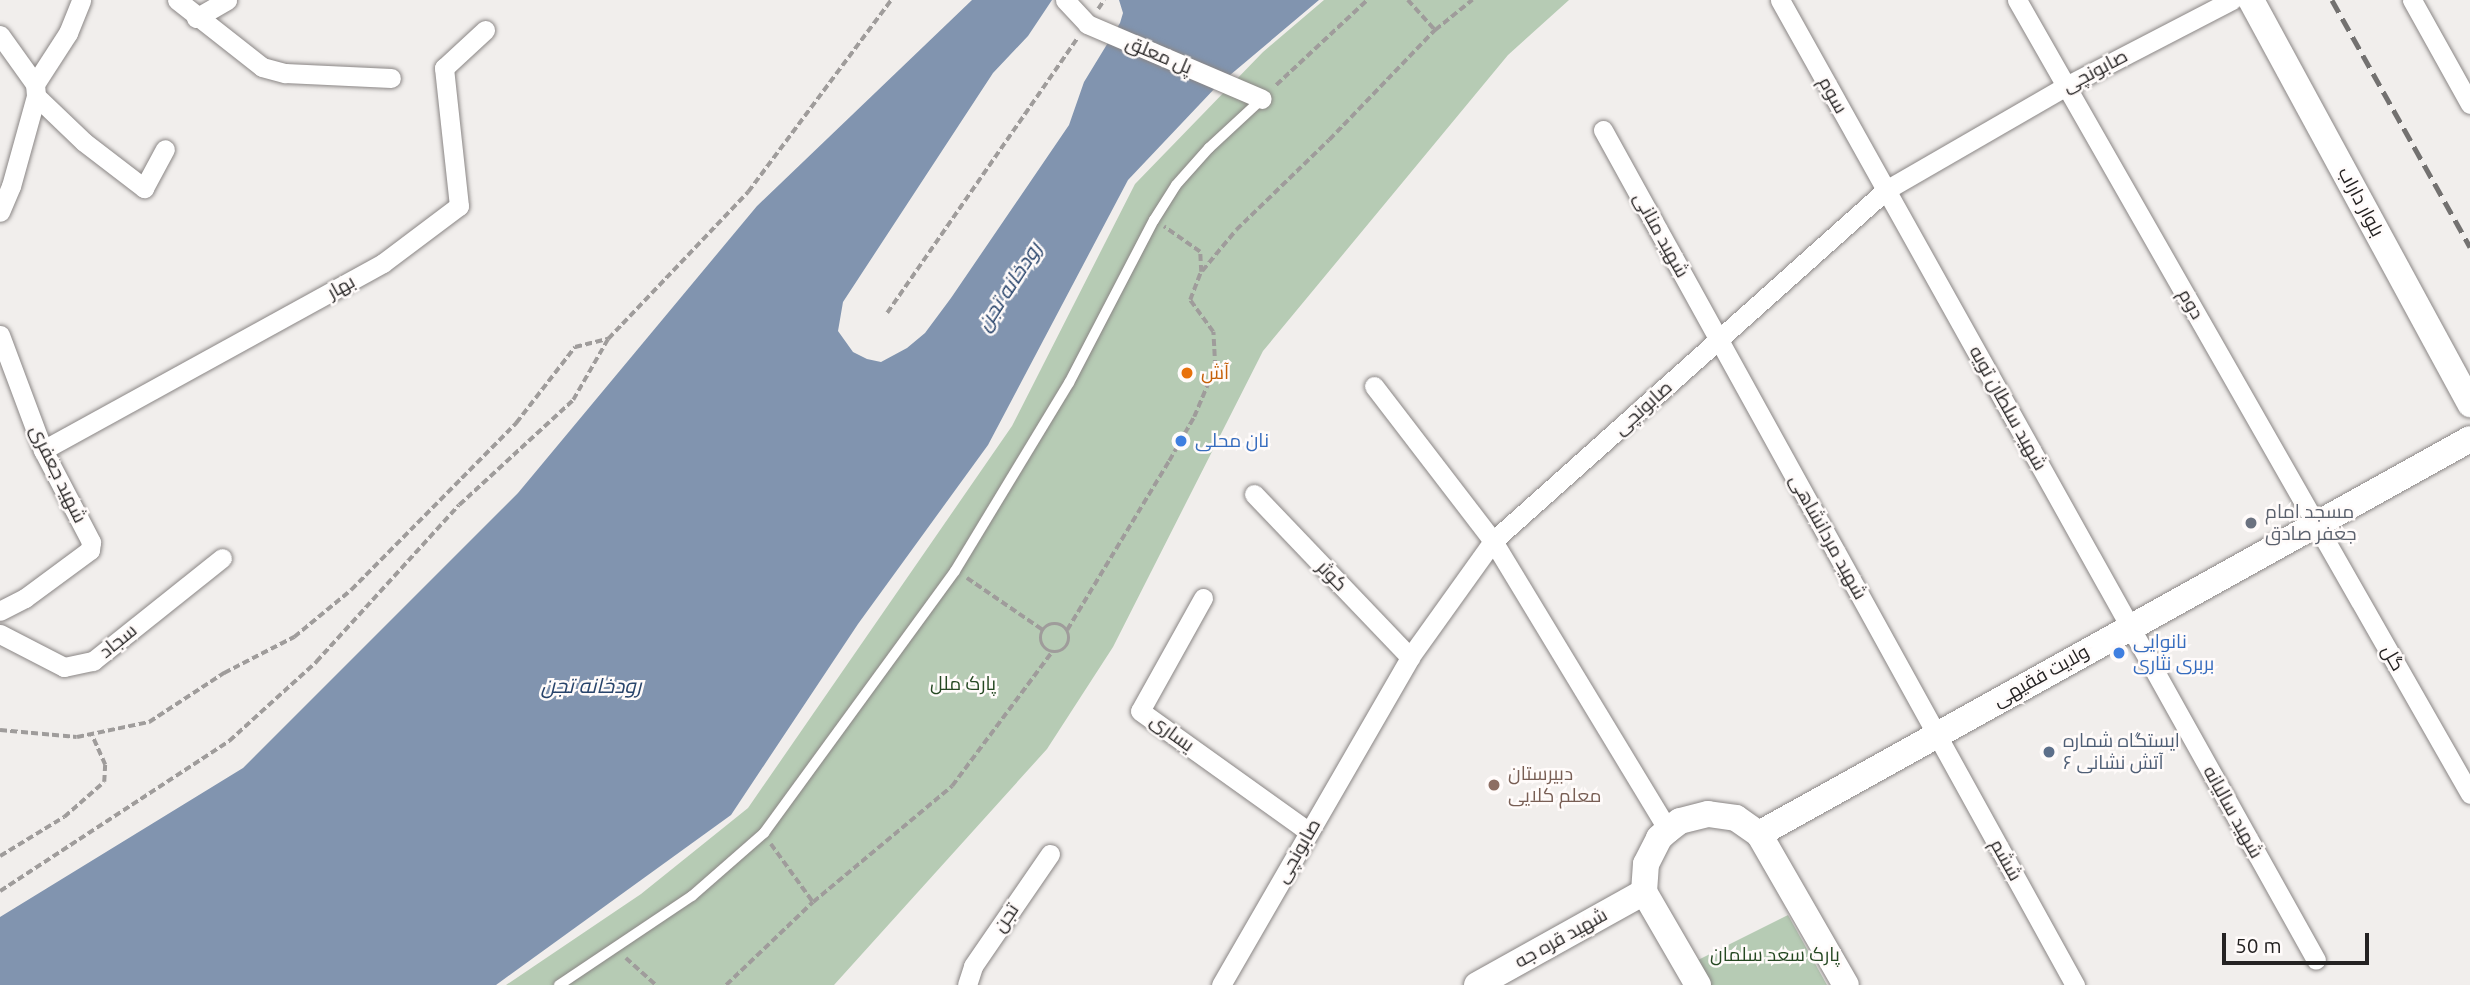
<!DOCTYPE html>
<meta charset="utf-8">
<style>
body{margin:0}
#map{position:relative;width:2470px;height:985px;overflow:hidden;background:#f1eeec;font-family:Ubuntu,Cairo,sans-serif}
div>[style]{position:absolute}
.green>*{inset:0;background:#b6cbb4}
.water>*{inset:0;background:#8194af}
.path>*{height:3.5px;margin-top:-1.75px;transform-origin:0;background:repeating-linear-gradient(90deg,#9f9c9b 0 7px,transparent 0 10.5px)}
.path>.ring{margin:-1.75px;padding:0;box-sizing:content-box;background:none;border:3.5px solid #9f9c9b;border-radius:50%}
.roads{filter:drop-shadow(0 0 2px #8a8685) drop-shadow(0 0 2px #8a8685)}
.lane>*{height:10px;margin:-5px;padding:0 5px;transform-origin:5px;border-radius:5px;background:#fff}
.street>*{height:19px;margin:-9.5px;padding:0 9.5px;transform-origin:9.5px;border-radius:9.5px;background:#fff}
.secondary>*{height:26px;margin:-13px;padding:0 13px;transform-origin:13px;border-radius:13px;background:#fff}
.rail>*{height:5px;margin-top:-2.5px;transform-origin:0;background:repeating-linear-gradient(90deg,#737170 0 14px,transparent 0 21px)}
.dots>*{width:19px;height:19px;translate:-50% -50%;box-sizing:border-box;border:4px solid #fffbfa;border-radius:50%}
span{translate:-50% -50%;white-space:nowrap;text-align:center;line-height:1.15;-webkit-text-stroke:5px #fffbfa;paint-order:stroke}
.street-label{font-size:19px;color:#242222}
.food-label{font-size:19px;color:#c56008}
.left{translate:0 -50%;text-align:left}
.shop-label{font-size:19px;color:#366cbe}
.worship-label{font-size:19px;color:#5b616d}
.park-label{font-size:19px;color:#254822}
.service-label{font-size:19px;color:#4e5e75}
.education-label{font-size:19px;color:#785e54}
.water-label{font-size:21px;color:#28446b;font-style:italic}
.scale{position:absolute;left:2222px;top:933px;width:147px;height:32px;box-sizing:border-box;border:4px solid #242222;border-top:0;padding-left:9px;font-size:21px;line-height:24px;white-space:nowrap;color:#242222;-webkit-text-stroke:5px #fffbfa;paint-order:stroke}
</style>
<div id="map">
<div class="green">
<i style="clip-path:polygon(1324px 0,1569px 0,1508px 55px,1263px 351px,1113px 647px,1047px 749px,834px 985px,506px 985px,641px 894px,748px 808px,1012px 426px,1135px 184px,1263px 52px)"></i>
<i style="clip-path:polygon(1788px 915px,1827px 985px,1710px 985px,1696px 961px)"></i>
</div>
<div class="water">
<i style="clip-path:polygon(972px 0,1052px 0,1028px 36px,993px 73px,843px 302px,838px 331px,853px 352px,867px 359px,881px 362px,907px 348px,925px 333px,951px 298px,1069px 125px,1084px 82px,1120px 23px,1123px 13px,1119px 0,1319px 0,1217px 86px,1128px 180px,988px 445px,858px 624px,731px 815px,496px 985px,0 985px,0 917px,243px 768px,518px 493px,757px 206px)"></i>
</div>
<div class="path">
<i style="left:1408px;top:0;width:40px;rotate:48deg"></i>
<i style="left:1098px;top:9px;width:11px;rotate:-56deg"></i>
<i style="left:1276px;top:85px;width:125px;rotate:-43deg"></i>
<i style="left:1202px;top:271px;width:53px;rotate:-50.3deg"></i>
<i style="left:1236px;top:230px;width:129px;rotate:-44.1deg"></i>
<i style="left:1329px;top:140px;width:153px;rotate:-46.1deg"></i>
<i style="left:1435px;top:30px;width:48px;rotate:-39deg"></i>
<i style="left:887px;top:313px;width:333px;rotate:-55.3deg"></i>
<i style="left:967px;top:578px;width:92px;rotate:34.4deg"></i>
<i class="ring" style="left:1041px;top:624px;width:24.5px;height:24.5px"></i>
<i style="left:1067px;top:630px;width:197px;rotate:-58.9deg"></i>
<i style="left:1169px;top:461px;width:51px;rotate:-60.4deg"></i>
<i style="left:1194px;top:417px;width:54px;rotate:-67.2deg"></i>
<i style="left:1215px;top:367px;width:35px;rotate:-93deg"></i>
<i style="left:1213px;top:332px;width:39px;rotate:-126deg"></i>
<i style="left:1190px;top:300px;width:30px;rotate:-69deg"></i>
<i style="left:1201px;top:272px;width:20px;rotate:-93deg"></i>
<i style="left:1200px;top:252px;width:44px;rotate:-145.2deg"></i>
<i style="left:0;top:730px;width:77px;rotate:5.2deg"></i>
<i style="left:77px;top:737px;width:74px;rotate:-11.8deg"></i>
<i style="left:149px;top:722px;width:90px;rotate:-33.2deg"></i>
<i style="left:224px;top:673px;width:79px;rotate:-27.2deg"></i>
<i style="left:294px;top:637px;width:74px;rotate:-39.5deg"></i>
<i style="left:351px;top:590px;width:235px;rotate:-45.3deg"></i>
<i style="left:516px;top:423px;width:96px;rotate:-52.2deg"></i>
<i style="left:575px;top:347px;width:34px;rotate:-14deg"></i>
<i style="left:771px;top:844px;width:72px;rotate:54.1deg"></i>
<i style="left:0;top:856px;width:75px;rotate:-31.4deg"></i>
<i style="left:64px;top:817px;width:53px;rotate:-41.2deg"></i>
<i style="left:104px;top:782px;width:17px;rotate:-87deg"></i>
<i style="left:105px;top:765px;width:34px;rotate:-114deg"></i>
<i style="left:0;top:891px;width:274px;rotate:-33.2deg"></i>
<i style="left:229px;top:741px;width:118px;rotate:-42.2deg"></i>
<i style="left:316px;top:662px;width:212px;rotate:-47.7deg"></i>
<i style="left:459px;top:505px;width:155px;rotate:-42.6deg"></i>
<i style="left:573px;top:400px;width:70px;rotate:-60.2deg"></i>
<i style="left:608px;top:339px;width:203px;rotate:-46.4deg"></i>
<i style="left:748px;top:192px;width:239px;rotate:-53.3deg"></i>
<i style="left:626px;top:958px;width:40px;rotate:42deg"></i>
<i style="left:726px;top:985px;width:120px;rotate:-43.7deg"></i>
<i style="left:813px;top:902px;width:181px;rotate:-39.8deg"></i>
<i style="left:952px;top:786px;width:167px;rotate:-53.3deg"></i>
</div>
<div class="roads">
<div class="lane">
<i style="left:559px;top:985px;width:160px;rotate:-33.8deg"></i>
<i style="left:692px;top:896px;width:96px;rotate:-41.2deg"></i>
<i style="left:764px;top:833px;width:324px;rotate:-53.9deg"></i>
<i style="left:955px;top:571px;width:220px;rotate:-58.8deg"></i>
<i style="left:1069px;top:383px;width:184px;rotate:-62.5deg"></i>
<i style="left:1154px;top:220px;width:41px;rotate:-57.8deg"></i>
<i style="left:1176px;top:185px;width:50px;rotate:-48.3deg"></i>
<i style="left:1209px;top:148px;width:72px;rotate:-42.8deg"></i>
</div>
<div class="street">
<i style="left:177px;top:0;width:108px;rotate:38.2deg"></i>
<i style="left:262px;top:67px;width:24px;rotate:15deg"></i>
<i style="left:285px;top:73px;width:106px;rotate:2.7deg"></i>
<i style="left:1065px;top:0;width:33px;rotate:47deg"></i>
<i style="left:1087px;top:24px;width:190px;rotate:23.2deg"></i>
<i style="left:1780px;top:0;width:1099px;rotate:60.82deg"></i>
<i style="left:2017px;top:0;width:914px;rotate:60.29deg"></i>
<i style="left:2412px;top:0;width:119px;rotate:60.9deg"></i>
<i style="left:196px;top:18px;width:36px;rotate:-30deg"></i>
<i style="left:0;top:35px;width:60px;rotate:54.5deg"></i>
<i style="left:35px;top:84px;width:12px;rotate:85deg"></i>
<i style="left:36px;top:96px;width:93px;rotate:105.5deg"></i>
<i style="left:11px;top:186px;width:28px;rotate:113deg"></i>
<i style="left:35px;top:84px;width:61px;rotate:-57.1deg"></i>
<i style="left:68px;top:33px;width:35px;rotate:-68deg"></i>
<i style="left:36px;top:96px;width:66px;rotate:43.8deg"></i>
<i style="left:84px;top:142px;width:76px;rotate:37.5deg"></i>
<i style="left:144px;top:188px;width:44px;rotate:-61.7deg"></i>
<i style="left:1603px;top:130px;width:977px;rotate:61.1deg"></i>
<i style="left:0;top:335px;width:123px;rotate:69.5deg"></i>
<i style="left:43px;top:450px;width:104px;rotate:62.4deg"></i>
<i style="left:91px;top:542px;width:8px;rotate:97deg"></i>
<i style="left:90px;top:550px;width:81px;rotate:143.6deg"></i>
<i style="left:25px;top:598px;width:28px;rotate:153deg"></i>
<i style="left:1374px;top:386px;width:195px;rotate:52.5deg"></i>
<i style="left:1493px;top:541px;width:338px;rotate:58.8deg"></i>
<i style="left:43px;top:450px;width:388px;rotate:-28.8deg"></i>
<i style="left:383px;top:263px;width:95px;rotate:-36.9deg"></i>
<i style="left:459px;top:206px;width:139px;rotate:-96.2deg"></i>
<i style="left:444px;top:68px;width:56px;rotate:-42.8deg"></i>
<i style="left:1254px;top:494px;width:226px;rotate:46.3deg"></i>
<i style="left:1203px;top:598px;width:129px;rotate:119.1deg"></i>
<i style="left:1140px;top:711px;width:208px;rotate:35.6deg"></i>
<i style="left:0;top:634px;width:72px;rotate:27.3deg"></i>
<i style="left:64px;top:667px;width:30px;rotate:-12deg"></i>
<i style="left:93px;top:661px;width:165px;rotate:-38.6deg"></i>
<i style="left:967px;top:985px;width:20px;rotate:-72deg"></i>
<i style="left:973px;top:966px;width:136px;rotate:-55.5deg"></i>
<i style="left:1221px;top:985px;width:379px;rotate:-60deg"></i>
<i style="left:1410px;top:657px;width:143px;rotate:-54.4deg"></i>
<i style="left:1493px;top:541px;width:527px;rotate:-41.77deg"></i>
<i style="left:1886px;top:190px;width:208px;rotate:-30deg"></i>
<i style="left:2066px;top:86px;width:187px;rotate:-27.4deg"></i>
</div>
<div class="secondary">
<i style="left:2251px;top:0;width:460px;rotate:61.5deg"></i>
<i style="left:1759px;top:834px;width:813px;rotate:-29.05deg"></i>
<i style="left:1477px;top:985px;width:191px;rotate:-29.1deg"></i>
<i style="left:1698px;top:985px;width:108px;rotate:-120.1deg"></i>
<i style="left:1644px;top:892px;width:28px;rotate:-86deg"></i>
<i style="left:1646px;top:864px;width:29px;rotate:-63deg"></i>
<i style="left:1659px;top:838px;width:12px;rotate:-42deg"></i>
<i style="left:1668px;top:830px;width:15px;rotate:-37deg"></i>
<i style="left:1680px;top:821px;width:29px;rotate:-14deg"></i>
<i style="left:1708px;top:814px;width:28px;rotate:8deg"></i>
<i style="left:1736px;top:818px;width:28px;rotate:35deg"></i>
<i style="left:1759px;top:834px;width:174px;rotate:60.1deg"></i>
</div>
</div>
<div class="rail">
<i style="left:2332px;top:0;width:283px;rotate:60.8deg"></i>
</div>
<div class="dots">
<i style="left:1187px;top:373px;background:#e8710a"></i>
<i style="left:1181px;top:441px;background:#3f7fe0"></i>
<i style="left:2251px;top:523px;background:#6b7280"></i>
<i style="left:2119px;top:653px;background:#3f7fe0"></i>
<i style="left:2049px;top:752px;background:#5c6f8a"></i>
<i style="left:1494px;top:785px;background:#8d6e63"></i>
</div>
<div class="street-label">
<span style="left:1159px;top:55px;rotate:23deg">پل معلق</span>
<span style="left:2095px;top:71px;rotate:-28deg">صابونچی</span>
<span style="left:1833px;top:95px;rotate:61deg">سوم</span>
<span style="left:2361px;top:202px;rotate:62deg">بلوار داراب</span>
<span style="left:1661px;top:235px;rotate:61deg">شهید منانی</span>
<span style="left:341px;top:287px;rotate:-29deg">بهار</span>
<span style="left:2191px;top:304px;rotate:60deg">دوم</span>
<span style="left:1643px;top:408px;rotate:-42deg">صابونچی</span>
<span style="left:2008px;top:408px;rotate:61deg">شهید سلطان تویه</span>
<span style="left:58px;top:474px;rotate:64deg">شهید جعفری</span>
<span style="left:1828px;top:537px;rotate:61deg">شهید مردانشاهی</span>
<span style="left:1332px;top:576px;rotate:46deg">کوثر</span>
<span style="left:118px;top:641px;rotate:-39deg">سجاد</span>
<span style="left:2393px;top:658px;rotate:60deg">گل</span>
<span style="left:2041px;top:676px;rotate:-29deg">ولایت فقیهی</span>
<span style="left:1172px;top:733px;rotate:36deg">یساری</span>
<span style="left:2233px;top:812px;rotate:61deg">شهید سالیانه</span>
<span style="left:1298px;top:851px;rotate:-60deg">صابونچی</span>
<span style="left:2006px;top:860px;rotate:61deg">ششم</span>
<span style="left:1006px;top:918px;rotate:-56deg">تجن</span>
<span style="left:1561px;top:938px;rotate:-29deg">شهید قره جه</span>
</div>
<div class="food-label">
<span class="left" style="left:1201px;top:373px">آش</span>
</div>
<div class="shop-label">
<span class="left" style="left:1195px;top:441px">نان محلی</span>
<span class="left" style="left:2133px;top:653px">نانوایی<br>بربری نثاری</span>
</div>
<div class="worship-label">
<span class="left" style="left:2265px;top:523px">مسجد امام<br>جعفر صادق</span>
</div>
<div class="park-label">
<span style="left:963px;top:684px">پارک ملل</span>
<span style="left:1775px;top:955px">پارک سعد سلمان</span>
</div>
<div class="service-label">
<span class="left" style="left:2063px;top:752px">ایستگاه شماره<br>۶ آتش نشانی</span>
</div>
<div class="education-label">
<span class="left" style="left:1508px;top:785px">دبیرستان<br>معلم کلایی</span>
</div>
<div class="water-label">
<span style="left:1008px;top:286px;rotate:-57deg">رودخانه تجن</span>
<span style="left:591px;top:685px">رودخانه تجن</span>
</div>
<div class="scale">50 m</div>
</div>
